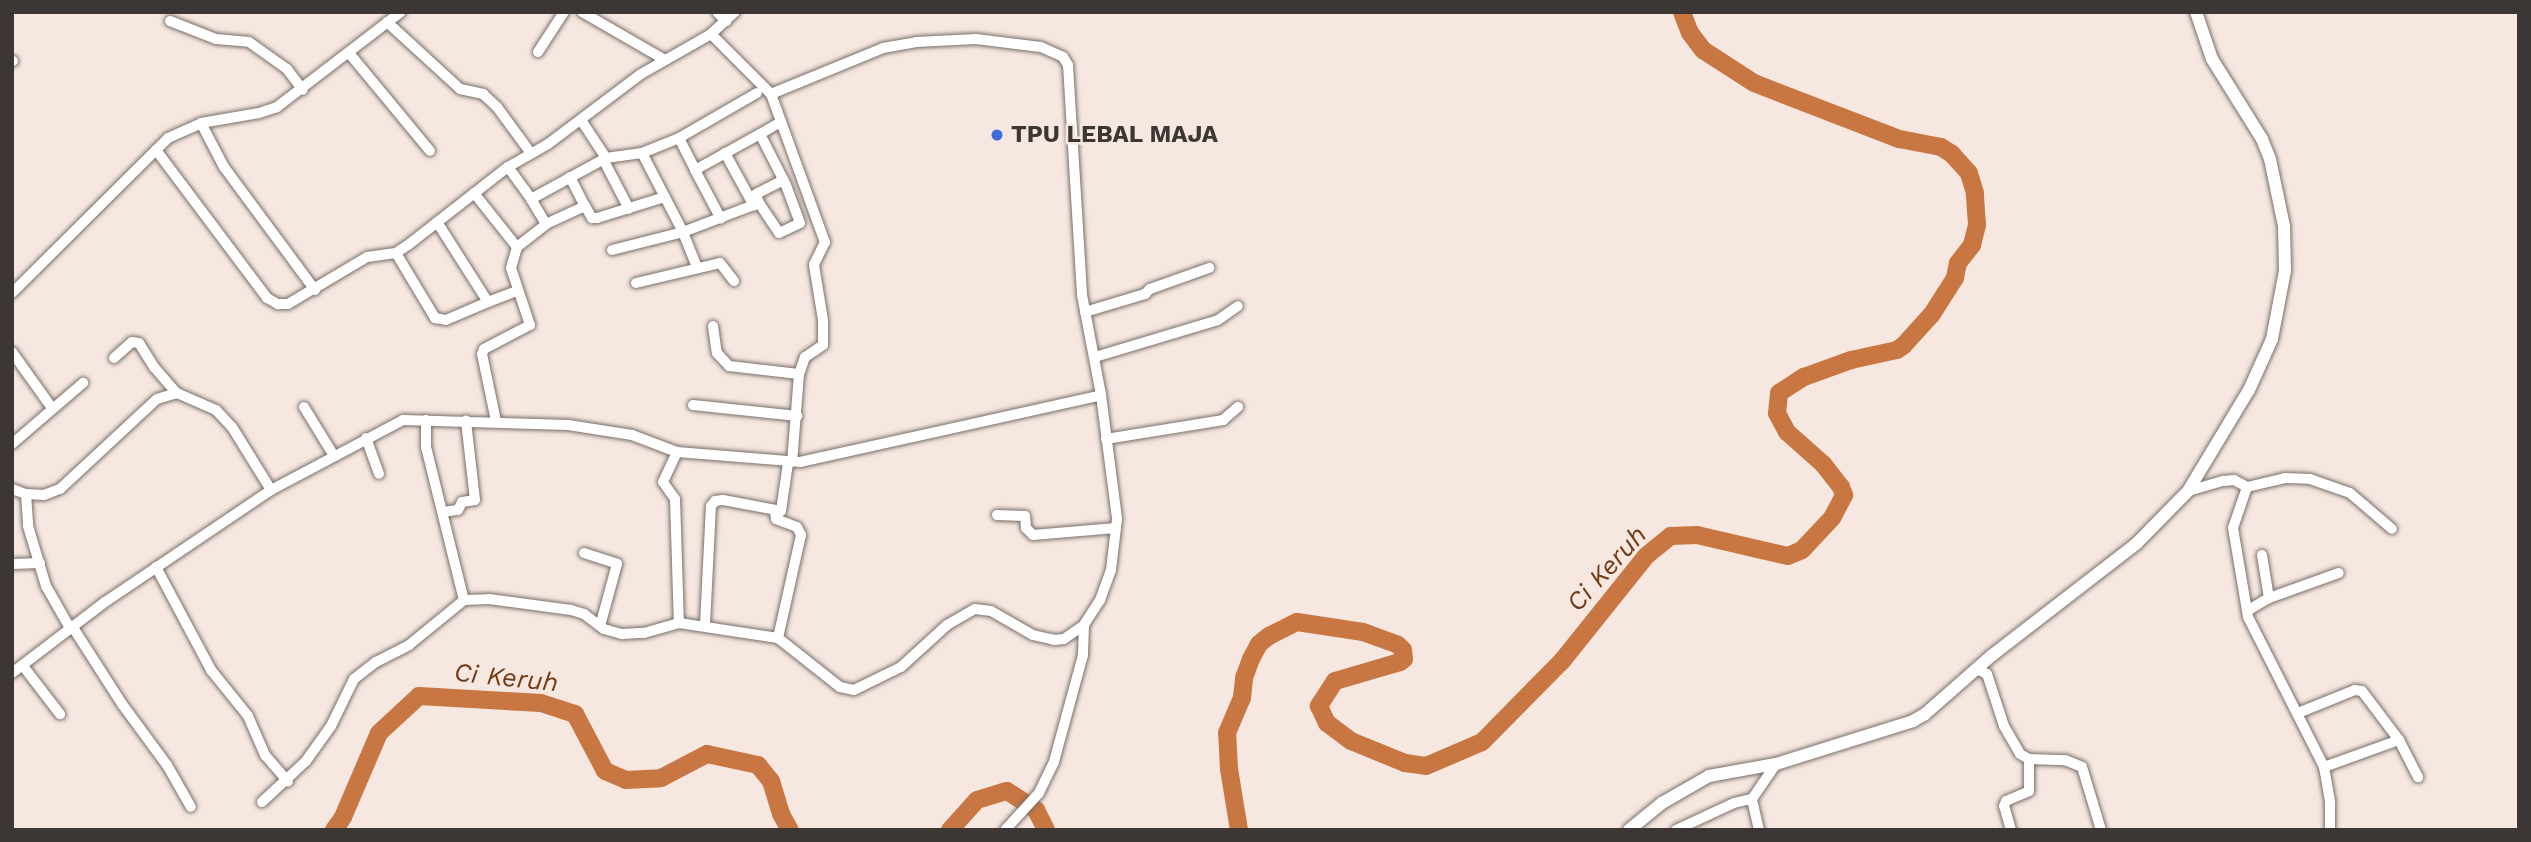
<!DOCTYPE html>
<style>
body{margin:0}
#map{position:relative;width:2531px;height:842px;overflow:hidden;background:#f6e8e0;font-family:"Work Sans",sans-serif}
div>[style]{position:absolute}
.river>*{height:18px;margin:-9px;padding:0 9px;transform-origin:9px;border-radius:9px;background:#c87743}
.roads{filter:drop-shadow(0 0 2px #7a6e68) drop-shadow(0 0 2px #7a6e68)}
.street>*{height:10px;margin:-5px;padding:0 5px;transform-origin:5px;border-radius:5px;background:#fff}
.secondary>*{height:12px;margin:-6px;padding:0 6px;transform-origin:6px;border-radius:6px;background:#fff}
.dots>*{width:19px;height:19px;translate:-50% -50%;box-sizing:border-box;border:4px solid #f6e8e0;border-radius:50%}
span{translate:-50% -50%;white-space:nowrap;text-align:center;line-height:1.15;-webkit-text-stroke:5px #f6e8e0;paint-order:stroke}
.poi-label{font-size:24px;color:#3c3734;font-weight:700}
.left{translate:0 -50%;text-align:left}
.water-label{font-size:26px;color:#723b15;font-style:italic}
.frame{position:absolute;inset:0;border:14px solid #3c3734;pointer-events:none}
</style>
<div id="map">
<div class="river">
<i style="left:334px;top:830px;width:16px;rotate:-55deg"></i>
<i style="left:343px;top:817px;width:91px;rotate:-66.8deg"></i>
<i style="left:379px;top:733px;width:54px;rotate:-42.8deg"></i>
<i style="left:419px;top:696px;width:122px;rotate:3.3deg"></i>
<i style="left:541px;top:703px;width:36px;rotate:18deg"></i>
<i style="left:575px;top:714px;width:64px;rotate:62.2deg"></i>
<i style="left:605px;top:771px;width:23px;rotate:23deg"></i>
<i style="left:626px;top:780px;width:35px;rotate:-3deg"></i>
<i style="left:661px;top:778px;width:52px;rotate:-27.6deg"></i>
<i style="left:707px;top:754px;width:52px;rotate:12.2deg"></i>
<i style="left:758px;top:765px;width:21px;rotate:51deg"></i>
<i style="left:771px;top:781px;width:34px;rotate:73deg"></i>
<i style="left:781px;top:814px;width:18px;rotate:61deg"></i>
<i style="left:950px;top:830px;width:40px;rotate:-48deg"></i>
<i style="left:977px;top:800px;width:31px;rotate:-17deg"></i>
<i style="left:1007px;top:791px;width:35px;rotate:33deg"></i>
<i style="left:1036px;top:810px;width:22px;rotate:63deg"></i>
<i style="left:1239px;top:830px;width:62px;rotate:-99.3deg"></i>
<i style="left:1229px;top:769px;width:36px;rotate:-93deg"></i>
<i style="left:1227px;top:733px;width:38px;rotate:-67deg"></i>
<i style="left:1242px;top:698px;width:20px;rotate:-84deg"></i>
<i style="left:1244px;top:678px;width:20px;rotate:-70deg"></i>
<i style="left:1251px;top:659px;width:17px;rotate:-62deg"></i>
<i style="left:1259px;top:644px;width:13px;rotate:-39deg"></i>
<i style="left:1269px;top:636px;width:31px;rotate:-27deg"></i>
<i style="left:1297px;top:622px;width:67px;rotate:8.6deg"></i>
<i style="left:1363px;top:632px;width:37px;rotate:20deg"></i>
<i style="left:1398px;top:645px;width:7px;rotate:45deg"></i>
<i style="left:1403px;top:650px;width:9px;rotate:84deg"></i>
<i style="left:1404px;top:659px;width:5px;rotate:143deg"></i>
<i style="left:1400px;top:662px;width:68px;rotate:163.7deg"></i>
<i style="left:1335px;top:681px;width:30px;rotate:123deg"></i>
<i style="left:1319px;top:706px;width:19px;rotate:65deg"></i>
<i style="left:1327px;top:723px;width:30px;rotate:37deg"></i>
<i style="left:1351px;top:741px;width:58px;rotate:22.2deg"></i>
<i style="left:1405px;top:763px;width:21px;rotate:8deg"></i>
<i style="left:1426px;top:766px;width:61px;rotate:-23.2deg"></i>
<i style="left:1482px;top:742px;width:114px;rotate:-45.4deg"></i>
<i style="left:1562px;top:661px;width:134px;rotate:-51.3deg"></i>
<i style="left:1646px;top:556px;width:32px;rotate:-39deg"></i>
<i style="left:1671px;top:536px;width:26px;rotate:-2deg"></i>
<i style="left:1697px;top:535px;width:93px;rotate:13deg"></i>
<i style="left:1788px;top:556px;width:15px;rotate:-23deg"></i>
<i style="left:1802px;top:550px;width:44px;rotate:-46.8deg"></i>
<i style="left:1832px;top:518px;width:26px;rotate:-62deg"></i>
<i style="left:1844px;top:495px;width:9px;rotate:-111deg"></i>
<i style="left:1841px;top:487px;width:29px;rotate:-128deg"></i>
<i style="left:1823px;top:464px;width:48px;rotate:-138.4deg"></i>
<i style="left:1787px;top:432px;width:21px;rotate:-118deg"></i>
<i style="left:1777px;top:413px;width:20px;rotate:-84deg"></i>
<i style="left:1779px;top:393px;width:30px;rotate:-33deg"></i>
<i style="left:1804px;top:377px;width:50px;rotate:-19.9deg"></i>
<i style="left:1851px;top:360px;width:47px;rotate:-12.3deg"></i>
<i style="left:1897px;top:350px;width:7px;rotate:-34deg"></i>
<i style="left:1903px;top:346px;width:43px;rotate:-47.8deg"></i>
<i style="left:1932px;top:314px;width:43px;rotate:-57.4deg"></i>
<i style="left:1955px;top:278px;width:15px;rotate:-79deg"></i>
<i style="left:1958px;top:263px;width:23px;rotate:-52deg"></i>
<i style="left:1972px;top:245px;width:21px;rotate:-76deg"></i>
<i style="left:1977px;top:225px;width:32px;rotate:-94deg"></i>
<i style="left:1975px;top:193px;width:21px;rotate:-107deg"></i>
<i style="left:1969px;top:173px;width:25px;rotate:-132deg"></i>
<i style="left:1952px;top:154px;width:13px;rotate:-148deg"></i>
<i style="left:1941px;top:147px;width:43px;rotate:-169.2deg"></i>
<i style="left:1899px;top:139px;width:155px;rotate:-158.9deg"></i>
<i style="left:1754px;top:83px;width:61px;rotate:-147.1deg"></i>
<i style="left:1703px;top:50px;width:21px;rotate:-127deg"></i>
<i style="left:1690px;top:33px;width:22px;rotate:-111deg"></i>
</div>
<div class="roads">
<div class="street">
<i style="left:582px;top:12px;width:96px;rotate:30deg"></i>
<i style="left:717px;top:12px;width:13px;rotate:45deg"></i>
<i style="left:170px;top:21px;width:49px;rotate:21.4deg"></i>
<i style="left:216px;top:39px;width:33px;rotate:5deg"></i>
<i style="left:249px;top:42px;width:47px;rotate:35.4deg"></i>
<i style="left:287px;top:69px;width:26px;rotate:53deg"></i>
<i style="left:387px;top:22px;width:99px;rotate:42.5deg"></i>
<i style="left:460px;top:89px;width:24px;rotate:12deg"></i>
<i style="left:483px;top:94px;width:19px;rotate:43deg"></i>
<i style="left:497px;top:107px;width:56px;rotate:53.7deg"></i>
<i style="left:711px;top:34px;width:85px;rotate:45deg"></i>
<i style="left:771px;top:94px;width:121px;rotate:-22.3deg"></i>
<i style="left:883px;top:48px;width:34px;rotate:-10deg"></i>
<i style="left:916px;top:42px;width:60px;rotate:-2.9deg"></i>
<i style="left:976px;top:39px;width:65px;rotate:7deg"></i>
<i style="left:1041px;top:47px;width:24px;rotate:24deg"></i>
<i style="left:1063px;top:57px;width:9px;rotate:58deg"></i>
<i style="left:1068px;top:65px;width:230px;rotate:86.5deg"></i>
<i style="left:1082px;top:295px;width:102px;rotate:79.2deg"></i>
<i style="left:1101px;top:395px;width:125px;rotate:82.6deg"></i>
<i style="left:1117px;top:519px;width:51px;rotate:96.7deg"></i>
<i style="left:1111px;top:570px;width:32px;rotate:110deg"></i>
<i style="left:1100px;top:600px;width:30px;rotate:123deg"></i>
<i style="left:1084px;top:625px;width:30px;rotate:92deg"></i>
<i style="left:1083px;top:655px;width:111px;rotate:105.2deg"></i>
<i style="left:1054px;top:762px;width:34px;rotate:116deg"></i>
<i style="left:1039px;top:793px;width:50px;rotate:132.6deg"></i>
<i style="left:538px;top:52px;width:48px;rotate:-57deg"></i>
<i style="left:349px;top:53px;width:127px;rotate:50.4deg"></i>
<i style="left:12px;top:61px;width:1px"></i>
<i style="left:771px;top:94px;width:158px;rotate:70deg"></i>
<i style="left:825px;top:242px;width:25px;rotate:116deg"></i>
<i style="left:814px;top:265px;width:56px;rotate:80.7deg"></i>
<i style="left:823px;top:320px;width:25px;rotate:90deg"></i>
<i style="left:823px;top:345px;width:22px;rotate:146deg"></i>
<i style="left:805px;top:357px;width:18px;rotate:109deg"></i>
<i style="left:581px;top:120px;width:45px;rotate:56.7deg"></i>
<i style="left:201px;top:123px;width:50px;rotate:62.4deg"></i>
<i style="left:224px;top:167px;width:153px;rotate:53.5deg"></i>
<i style="left:679px;top:138px;width:36px;rotate:63deg"></i>
<i style="left:695px;top:170px;width:74px;rotate:-29deg"></i>
<i style="left:156px;top:150px;width:185px;rotate:53.1deg"></i>
<i style="left:267px;top:298px;width:13px;rotate:29deg"></i>
<i style="left:278px;top:304px;width:10px"></i>
<i style="left:288px;top:304px;width:92px;rotate:-30.7deg"></i>
<i style="left:367px;top:257px;width:29px;rotate:-8deg"></i>
<i style="left:396px;top:253px;width:14px;rotate:-34deg"></i>
<i style="left:408px;top:245px;width:127px;rotate:-38deg"></i>
<i style="left:508px;top:167px;width:46px;rotate:-29.9deg"></i>
<i style="left:548px;top:144px;width:116px;rotate:-37deg"></i>
<i style="left:641px;top:74px;width:81px;rotate:-29.7deg"></i>
<i style="left:711px;top:34px;width:33px;rotate:-43deg"></i>
<i style="left:725px;top:153px;width:60px;rotate:61.3deg"></i>
<i style="left:603px;top:159px;width:56px;rotate:62.5deg"></i>
<i style="left:508px;top:167px;width:39px;rotate:54deg"></i>
<i style="left:695px;top:170px;width:55px;rotate:62deg"></i>
<i style="left:570px;top:177px;width:33px;rotate:63deg"></i>
<i style="left:474px;top:193px;width:69px;rotate:51.5deg"></i>
<i style="left:759px;top:203px;width:36px;rotate:56deg"></i>
<i style="left:779px;top:233px;width:23px;rotate:-25deg"></i>
<i style="left:800px;top:223px;width:40px;rotate:-110.2deg"></i>
<i style="left:786px;top:185px;width:57px;rotate:-117deg"></i>
<i style="left:760px;top:134px;width:24px;rotate:-30deg"></i>
<i style="left:437px;top:222px;width:95px;rotate:57.5deg"></i>
<i style="left:488px;top:302px;width:31px;rotate:-21deg"></i>
<i style="left:546px;top:224px;width:43px;rotate:-24.8deg"></i>
<i style="left:585px;top:206px;width:14px;rotate:60deg"></i>
<i style="left:592px;top:218px;width:5px"></i>
<i style="left:597px;top:218px;width:71px;rotate:-17.2deg"></i>
<i style="left:612px;top:250px;width:73px;rotate:-14.2deg"></i>
<i style="left:683px;top:232px;width:89px;rotate:-117.4deg"></i>
<i style="left:396px;top:253px;width:76px;rotate:59deg"></i>
<i style="left:435px;top:318px;width:11px;rotate:10deg"></i>
<i style="left:446px;top:320px;width:46px;rotate:-23.2deg"></i>
<i style="left:697px;top:267px;width:38px;rotate:-112deg"></i>
<i style="left:683px;top:232px;width:81px;rotate:-20.9deg"></i>
<i style="left:759px;top:203px;width:9px;rotate:-108deg"></i>
<i style="left:756px;top:194px;width:31px;rotate:-27deg"></i>
<i style="left:636px;top:283px;width:86px;rotate:-13.4deg"></i>
<i style="left:720px;top:263px;width:23px;rotate:52deg"></i>
<i style="left:12px;top:293px;width:220px;rotate:-44.8deg"></i>
<i style="left:168px;top:138px;width:36px;rotate:-24deg"></i>
<i style="left:201px;top:123px;width:59px;rotate:-9.8deg"></i>
<i style="left:259px;top:113px;width:19px;rotate:-18deg"></i>
<i style="left:277px;top:107px;width:156px;rotate:-37.5deg"></i>
<i style="left:1085px;top:312px;width:63px;rotate:-16.7deg"></i>
<i style="left:1145px;top:294px;width:7px;rotate:-45deg"></i>
<i style="left:1150px;top:289px;width:63px;rotate:-19.6deg"></i>
<i style="left:713px;top:326px;width:27px;rotate:82deg"></i>
<i style="left:717px;top:353px;width:18px;rotate:47deg"></i>
<i style="left:729px;top:366px;width:70px;rotate:6.5deg"></i>
<i style="left:799px;top:374px;width:88px;rotate:94.5deg"></i>
<i style="left:12px;top:352px;width:69px;rotate:54.5deg"></i>
<i style="left:1095px;top:357px;width:128px;rotate:-16.7deg"></i>
<i style="left:1218px;top:320px;width:24px;rotate:-35deg"></i>
<i style="left:114px;top:358px;width:24px;rotate:-42deg"></i>
<i style="left:132px;top:342px;width:7px;rotate:8deg"></i>
<i style="left:139px;top:343px;width:28px;rotate:58deg"></i>
<i style="left:154px;top:367px;width:35px;rotate:49deg"></i>
<i style="left:177px;top:393px;width:43px;rotate:23.6deg"></i>
<i style="left:216px;top:410px;width:23px;rotate:47deg"></i>
<i style="left:232px;top:427px;width:74px;rotate:58.2deg"></i>
<i style="left:693px;top:405px;width:105px;rotate:6deg"></i>
<i style="left:304px;top:407px;width:57px;rotate:58.5deg"></i>
<i style="left:426px;top:420px;width:27px;rotate:90deg"></i>
<i style="left:426px;top:447px;width:158px;rotate:76.1deg"></i>
<i style="left:496px;top:421px;width:68px;rotate:-101.8deg"></i>
<i style="left:482px;top:354px;width:5px;rotate:-68deg"></i>
<i style="left:484px;top:349px;width:52px;rotate:-27.6deg"></i>
<i style="left:530px;top:325px;width:60px;rotate:-108.4deg"></i>
<i style="left:511px;top:268px;width:22px;rotate:-74deg"></i>
<i style="left:517px;top:247px;width:37px;rotate:-38deg"></i>
<i style="left:546px;top:224px;width:29px;rotate:-121deg"></i>
<i style="left:531px;top:199px;width:85px;rotate:-28.7deg"></i>
<i style="left:606px;top:158px;width:36px;rotate:-8deg"></i>
<i style="left:642px;top:153px;width:40px;rotate:-22deg"></i>
<i style="left:679px;top:138px;width:90px;rotate:-30deg"></i>
<i style="left:366px;top:438px;width:38px;rotate:70deg"></i>
<i style="left:1106px;top:439px;width:119px;rotate:-9.2deg"></i>
<i style="left:1223px;top:420px;width:20px;rotate:-41deg"></i>
<i style="left:12px;top:444px;width:94px;rotate:-40.7deg"></i>
<i style="left:677px;top:452px;width:33px;rotate:115deg"></i>
<i style="left:663px;top:482px;width:21px;rotate:55deg"></i>
<i style="left:675px;top:499px;width:124px;rotate:88.2deg"></i>
<i style="left:2247px;top:487px;width:43px;rotate:108.9deg"></i>
<i style="left:2233px;top:528px;width:90px;rotate:80.4deg"></i>
<i style="left:2248px;top:617px;width:168px;rotate:63.1deg"></i>
<i style="left:2324px;top:767px;width:36px;rotate:80deg"></i>
<i style="left:2330px;top:802px;width:28px;rotate:90deg"></i>
<i style="left:12px;top:489px;width:15px;rotate:20deg"></i>
<i style="left:26px;top:494px;width:32px;rotate:86deg"></i>
<i style="left:28px;top:526px;width:63px;rotate:73.3deg"></i>
<i style="left:46px;top:586px;width:48px;rotate:60.3deg"></i>
<i style="left:2188px;top:491px;width:37px;rotate:-16deg"></i>
<i style="left:2224px;top:481px;width:10px;rotate:-6deg"></i>
<i style="left:2234px;top:480px;width:15px;rotate:28deg"></i>
<i style="left:2247px;top:487px;width:39px;rotate:-13deg"></i>
<i style="left:2285px;top:478px;width:25px;rotate:2deg"></i>
<i style="left:2310px;top:479px;width:42px;rotate:19.3deg"></i>
<i style="left:2350px;top:493px;width:55px;rotate:40.6deg"></i>
<i style="left:26px;top:494px;width:18px;rotate:3deg"></i>
<i style="left:44px;top:495px;width:17px;rotate:-21deg"></i>
<i style="left:60px;top:489px;width:132px;rotate:-42.9deg"></i>
<i style="left:157px;top:399px;width:21px;rotate:-17deg"></i>
<i style="left:775px;top:511px;width:8px;rotate:83deg"></i>
<i style="left:776px;top:519px;width:22px;rotate:21deg"></i>
<i style="left:797px;top:527px;width:9px;rotate:63deg"></i>
<i style="left:801px;top:535px;width:106px;rotate:102.6deg"></i>
<i style="left:443px;top:512px;width:15px;rotate:-8deg"></i>
<i style="left:458px;top:510px;width:9px;rotate:-63deg"></i>
<i style="left:462px;top:502px;width:13px;rotate:-9deg"></i>
<i style="left:475px;top:500px;width:80px;rotate:-96.5deg"></i>
<i style="left:997px;top:515px;width:28px;rotate:2deg"></i>
<i style="left:1025px;top:516px;width:12px;rotate:85deg"></i>
<i style="left:1026px;top:528px;width:10px;rotate:45deg"></i>
<i style="left:1033px;top:535px;width:83px;rotate:-4.8deg"></i>
<i style="left:584px;top:553px;width:35px;rotate:18deg"></i>
<i style="left:617px;top:564px;width:64px;rotate:105.3deg"></i>
<i style="left:2262px;top:555px;width:44px;rotate:80.8deg"></i>
<i style="left:12px;top:564px;width:28px;rotate:-2deg"></i>
<i style="left:156px;top:567px;width:117px;rotate:61.9deg"></i>
<i style="left:211px;top:670px;width:59px;rotate:51.2deg"></i>
<i style="left:248px;top:716px;width:43px;rotate:66.4deg"></i>
<i style="left:265px;top:755px;width:35px;rotate:49deg"></i>
<i style="left:2247px;top:611px;width:26px;rotate:-31deg"></i>
<i style="left:2269px;top:598px;width:74px;rotate:-19.7deg"></i>
<i style="left:705px;top:624px;width:118px;rotate:-87.1deg"></i>
<i style="left:711px;top:506px;width:6px;rotate:-51deg"></i>
<i style="left:715px;top:501px;width:8px;rotate:-7deg"></i>
<i style="left:723px;top:500px;width:59px;rotate:10.7deg"></i>
<i style="left:781px;top:511px;width:49px;rotate:-81.7deg"></i>
<i style="left:72px;top:626px;width:93px;rotate:57.3deg"></i>
<i style="left:122px;top:704px;width:76px;rotate:53.6deg"></i>
<i style="left:167px;top:765px;width:48px;rotate:60.3deg"></i>
<i style="left:23px;top:666px;width:61px;rotate:52.4deg"></i>
<i style="left:1977px;top:669px;width:11px;rotate:27deg"></i>
<i style="left:1987px;top:674px;width:55px;rotate:71.9deg"></i>
<i style="left:2004px;top:726px;width:32px;rotate:60deg"></i>
<i style="left:2020px;top:754px;width:10px;rotate:29deg"></i>
<i style="left:2029px;top:759px;width:36px;rotate:2deg"></i>
<i style="left:2065px;top:760px;width:18px;rotate:22deg"></i>
<i style="left:2082px;top:767px;width:66px;rotate:73.2deg"></i>
<i style="left:12px;top:673px;width:117px;rotate:-37.4deg"></i>
<i style="left:105px;top:602px;width:200px;rotate:-34deg"></i>
<i style="left:271px;top:490px;width:149px;rotate:-27.9deg"></i>
<i style="left:403px;top:420px;width:165px;rotate:1.7deg"></i>
<i style="left:568px;top:425px;width:65px;rotate:8.9deg"></i>
<i style="left:632px;top:435px;width:48px;rotate:20.7deg"></i>
<i style="left:677px;top:452px;width:123px;rotate:4.6deg"></i>
<i style="left:800px;top:462px;width:308px;rotate:-12.5deg"></i>
<i style="left:2298px;top:713px;width:61px;rotate:-22deg"></i>
<i style="left:2355px;top:690px;width:7px;rotate:8deg"></i>
<i style="left:2362px;top:691px;width:61px;rotate:52.9deg"></i>
<i style="left:2399px;top:740px;width:42px;rotate:62.8deg"></i>
<i style="left:2324px;top:767px;width:80px;rotate:-19.8deg"></i>
<i style="left:262px;top:802px;width:60px;rotate:-43deg"></i>
<i style="left:306px;top:761px;width:43px;rotate:-54.5deg"></i>
<i style="left:331px;top:726px;width:52px;rotate:-63.9deg"></i>
<i style="left:354px;top:679px;width:28px;rotate:-38deg"></i>
<i style="left:376px;top:662px;width:37px;rotate:-27deg"></i>
<i style="left:409px;top:645px;width:71px;rotate:-39.3deg"></i>
<i style="left:464px;top:600px;width:25px;rotate:-2deg"></i>
<i style="left:489px;top:599px;width:83px;rotate:7.6deg"></i>
<i style="left:571px;top:610px;width:14px;rotate:17deg"></i>
<i style="left:584px;top:614px;width:25px;rotate:37deg"></i>
<i style="left:604px;top:629px;width:19px;rotate:16deg"></i>
<i style="left:622px;top:634px;width:22px;rotate:-3deg"></i>
<i style="left:644px;top:633px;width:36px;rotate:-16deg"></i>
<i style="left:679px;top:623px;width:100px;rotate:8.6deg"></i>
<i style="left:778px;top:638px;width:79px;rotate:38.3deg"></i>
<i style="left:840px;top:687px;width:14px;rotate:12deg"></i>
<i style="left:854px;top:690px;width:52px;rotate:-26.1deg"></i>
<i style="left:901px;top:667px;width:62px;rotate:-42.4deg"></i>
<i style="left:947px;top:625px;width:32px;rotate:-30deg"></i>
<i style="left:975px;top:609px;width:16px;rotate:7deg"></i>
<i style="left:991px;top:611px;width:48px;rotate:29.7deg"></i>
<i style="left:1033px;top:635px;width:22px;rotate:13deg"></i>
<i style="left:1054px;top:640px;width:10px;rotate:-6deg"></i>
<i style="left:1064px;top:639px;width:24px;rotate:-35deg"></i>
<i style="left:1676px;top:830px;width:64px;rotate:-25deg"></i>
<i style="left:1734px;top:803px;width:18px;rotate:-13deg"></i>
<i style="left:1759px;top:830px;width:32px;rotate:-103deg"></i>
<i style="left:1752px;top:799px;width:42px;rotate:-55.6deg"></i>
<i style="left:2011px;top:830px;width:25px;rotate:-106deg"></i>
<i style="left:2004px;top:806px;width:5px;rotate:-68deg"></i>
<i style="left:2006px;top:801px;width:25px;rotate:-23deg"></i>
<i style="left:2029px;top:791px;width:32px;rotate:-90deg"></i>
</div>
<div class="secondary">
<i style="left:1629px;top:830px;width:43px;rotate:-39.3deg"></i>
<i style="left:1662px;top:803px;width:54px;rotate:-29.9deg"></i>
<i style="left:1709px;top:776px;width:68px;rotate:-10.2deg"></i>
<i style="left:1776px;top:764px;width:144px;rotate:-17.4deg"></i>
<i style="left:1913px;top:721px;width:14px;rotate:-30deg"></i>
<i style="left:1925px;top:714px;width:88px;rotate:-41.3deg"></i>
<i style="left:1991px;top:656px;width:183px;rotate:-37.7deg"></i>
<i style="left:2136px;top:544px;width:74px;rotate:-45.5deg"></i>
<i style="left:2188px;top:491px;width:118px;rotate:-58.9deg"></i>
<i style="left:2249px;top:390px;width:56px;rotate:-65.7deg"></i>
<i style="left:2272px;top:339px;width:69px;rotate:-79.2deg"></i>
<i style="left:2285px;top:271px;width:45px;rotate:-91.3deg"></i>
<i style="left:2284px;top:226px;width:68px;rotate:-101.8deg"></i>
<i style="left:2270px;top:159px;width:22px;rotate:-112deg"></i>
<i style="left:2262px;top:139px;width:94px;rotate:-122deg"></i>
<i style="left:2212px;top:59px;width:50px;rotate:-108.8deg"></i>
</div>
</div>
<div class="dots">
<i style="left:997px;top:135px;background:#3f6bdc"></i>
</div>
<div class="poi-label">
<span class="left" style="left:1011px;top:135px">TPU LEBAL MAJA</span>
</div>
<div class="water-label">
<span style="left:1607px;top:569px;rotate:-48deg">Ci Keruh</span>
<span style="left:506px;top:678px;rotate:6deg">Ci Keruh</span>
</div>
<div class="frame"></div>
</div>
